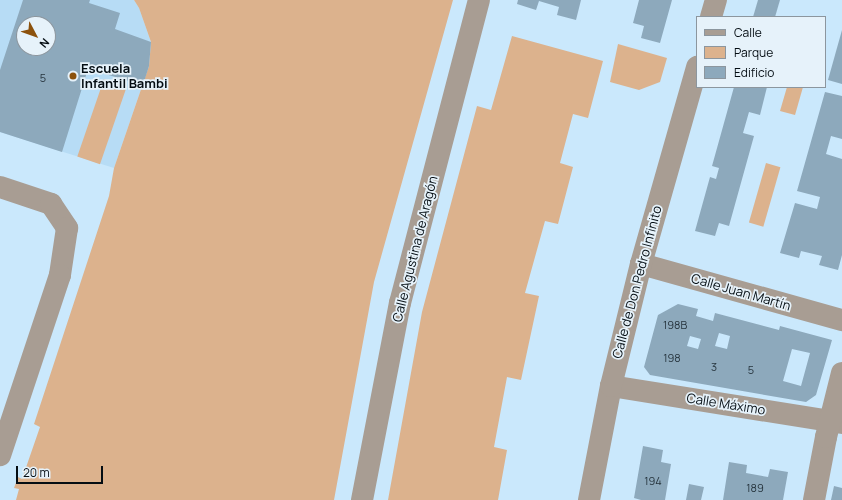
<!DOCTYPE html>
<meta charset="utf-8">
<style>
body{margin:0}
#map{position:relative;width:842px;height:500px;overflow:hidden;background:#cae8fc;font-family:Manrope,sans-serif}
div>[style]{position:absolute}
.built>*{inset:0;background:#b7dcf5}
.green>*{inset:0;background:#dcb28d;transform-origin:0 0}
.building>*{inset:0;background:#8da9bc}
.minor>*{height:22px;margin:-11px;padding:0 11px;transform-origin:11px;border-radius:11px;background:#a89d93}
.dots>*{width:11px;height:11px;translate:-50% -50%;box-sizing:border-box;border:2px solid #e6f2fa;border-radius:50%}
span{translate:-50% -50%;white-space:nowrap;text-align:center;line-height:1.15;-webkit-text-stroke:3.5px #e6f2fa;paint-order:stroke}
.number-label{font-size:11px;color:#26343d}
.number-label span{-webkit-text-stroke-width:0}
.poi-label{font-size:13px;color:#040d13;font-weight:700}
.left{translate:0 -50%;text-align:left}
.street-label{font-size:13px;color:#040d13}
.legend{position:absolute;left:696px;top:16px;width:130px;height:72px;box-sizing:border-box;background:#e6f2fa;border:1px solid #8c969e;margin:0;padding:5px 7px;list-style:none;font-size:12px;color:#040d13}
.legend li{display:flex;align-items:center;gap:8px;height:20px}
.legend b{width:20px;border:1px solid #8c969e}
.north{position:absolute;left:16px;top:16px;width:40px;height:40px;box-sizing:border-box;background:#e6f2fa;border:1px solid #8c969e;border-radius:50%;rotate:131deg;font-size:11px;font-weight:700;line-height:16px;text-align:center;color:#040d13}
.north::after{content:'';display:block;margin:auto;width:14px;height:18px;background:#8c520d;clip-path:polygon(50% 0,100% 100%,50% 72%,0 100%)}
.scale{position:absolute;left:16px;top:466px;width:87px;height:18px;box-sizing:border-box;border:2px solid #040d13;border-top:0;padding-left:5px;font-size:12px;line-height:14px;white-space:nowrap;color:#040d13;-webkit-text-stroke:3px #e6f2fa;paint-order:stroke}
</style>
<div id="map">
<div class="built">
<i style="clip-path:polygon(evenodd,0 0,134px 0,139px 8px,151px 42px,149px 66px,114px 168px,0 132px,0 0,24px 24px,48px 24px,48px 48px,24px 48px,24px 24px)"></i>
</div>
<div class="green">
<i style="clip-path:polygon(134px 0,453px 0,374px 282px,334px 500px,16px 500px,19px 489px,14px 488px,18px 477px,22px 479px,40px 427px,34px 424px,109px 196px,114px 168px,149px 66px,151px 42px,139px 8px)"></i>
<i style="clip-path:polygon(512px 36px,603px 61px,588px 118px,573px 114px,560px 163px,573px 167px,558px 224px,545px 221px,525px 293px,539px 296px,521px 380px,507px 377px,494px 447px,507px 450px,498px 500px,388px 500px,422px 312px,477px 106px,491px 110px)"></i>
<i style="clip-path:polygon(618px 44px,667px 58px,660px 82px,639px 90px,610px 82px)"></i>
<i style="left:104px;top:79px;width:24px;height:82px;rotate:19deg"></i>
<i style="clip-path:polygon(787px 87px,803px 87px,795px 115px,780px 111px)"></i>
<i style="left:766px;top:163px;width:15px;height:62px;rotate:16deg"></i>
</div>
<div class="building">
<i style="clip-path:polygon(evenodd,23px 0,90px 0,89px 3px,120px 13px,115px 29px,151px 42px,149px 66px,143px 85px,88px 69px,62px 152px,0 132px,0 70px,23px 0,24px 24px,48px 24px,48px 48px,24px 48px,24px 24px)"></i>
<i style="clip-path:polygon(518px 0,581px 0,576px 20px,557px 15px,559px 7px,539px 1px,536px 10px,517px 4px)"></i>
<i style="clip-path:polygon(639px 0,672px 0,660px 43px,641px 38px,644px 26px,633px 23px)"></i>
<i style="clip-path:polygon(758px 0,780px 0,775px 17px,753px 17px)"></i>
<i style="clip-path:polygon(842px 30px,842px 84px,828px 80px)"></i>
<i style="clip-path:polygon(734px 87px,767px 87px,760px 115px,749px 112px,743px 133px,754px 136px,729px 226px,719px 223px,715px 236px,695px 231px,710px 177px,716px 179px,719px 168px,712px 166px)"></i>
<i style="clip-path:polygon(825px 92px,842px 96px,842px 139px,831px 136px,826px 154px,842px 159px,842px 255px,838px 270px,819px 265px,822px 256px,801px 251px,799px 258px,780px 253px,795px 203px,817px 209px,820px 197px,797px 191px)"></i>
<i style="clip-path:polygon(evenodd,678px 304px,698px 309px,696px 316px,713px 321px,715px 313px,779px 330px,780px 326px,832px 340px,816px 395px,806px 402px,650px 375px,644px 367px,658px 315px,678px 304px,719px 333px,730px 336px,727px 349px,715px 346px,719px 333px,678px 304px,690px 336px,701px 339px,698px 349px,687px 346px,690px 336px,678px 304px,792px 349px,810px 353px,801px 386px,783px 381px,792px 349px)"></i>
<i style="clip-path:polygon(643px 446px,663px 450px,661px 462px,671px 464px,665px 500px,641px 500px,634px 498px)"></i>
<i style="clip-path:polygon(729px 462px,747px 465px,746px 473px,768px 477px,770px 469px,788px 472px,783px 500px,723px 500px)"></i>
<i style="clip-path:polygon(689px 484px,704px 487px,701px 500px,686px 500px)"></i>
<i style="clip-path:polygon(834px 486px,842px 488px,842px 500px,831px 500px)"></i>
</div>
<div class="minor">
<i style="left:711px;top:17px;width:18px;rotate:-74deg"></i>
<i style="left:0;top:187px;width:54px;rotate:18.4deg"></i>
<i style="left:51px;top:204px;width:29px;rotate:56deg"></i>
<i style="left:67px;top:228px;width:48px;rotate:98.5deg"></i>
<i style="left:60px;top:275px;width:190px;rotate:108.4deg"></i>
<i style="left:641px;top:264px;width:209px;rotate:15.6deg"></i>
<i style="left:611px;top:386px;width:234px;rotate:9.1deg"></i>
<i style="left:362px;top:500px;width:201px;rotate:-79.1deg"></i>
<i style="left:400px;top:303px;width:313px;rotate:-75.4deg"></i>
<i style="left:589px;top:500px;width:116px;rotate:-79.1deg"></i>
<i style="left:611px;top:386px;width:126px;rotate:-76.2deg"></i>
<i style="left:641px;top:264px;width:205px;rotate:-74.1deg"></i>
<i style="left:814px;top:500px;width:64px;rotate:-79.2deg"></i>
<i style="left:826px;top:437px;width:66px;rotate:-76deg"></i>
</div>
<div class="dots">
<i style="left:73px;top:76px;background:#8c520d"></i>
</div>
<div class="number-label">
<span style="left:43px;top:78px">5</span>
<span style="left:675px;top:325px">198B</span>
<span style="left:672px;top:358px">198</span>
<span style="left:714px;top:367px">3</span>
<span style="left:751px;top:370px">5</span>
<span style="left:653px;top:481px">194</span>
<span style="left:755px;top:488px">189</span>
</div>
<div class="poi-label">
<span class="left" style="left:81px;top:76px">Escuela<br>Infantil Bambi</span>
</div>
<div class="street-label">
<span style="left:415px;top:249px;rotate:-76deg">Calle Agustina de Aragón</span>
<span style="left:637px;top:282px;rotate:-75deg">Calle de Don Pedro Infinito</span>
<span style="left:741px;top:292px;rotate:16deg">Calle Juan Martín</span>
<span style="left:726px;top:404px;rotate:9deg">Calle Máximo</span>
</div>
<ul class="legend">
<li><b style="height:5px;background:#a89d93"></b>Calle</li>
<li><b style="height:11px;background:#dcb28d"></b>Parque</li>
<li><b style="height:11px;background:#8da9bc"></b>Edificio</li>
</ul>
<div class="north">N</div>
<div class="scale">20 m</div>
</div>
